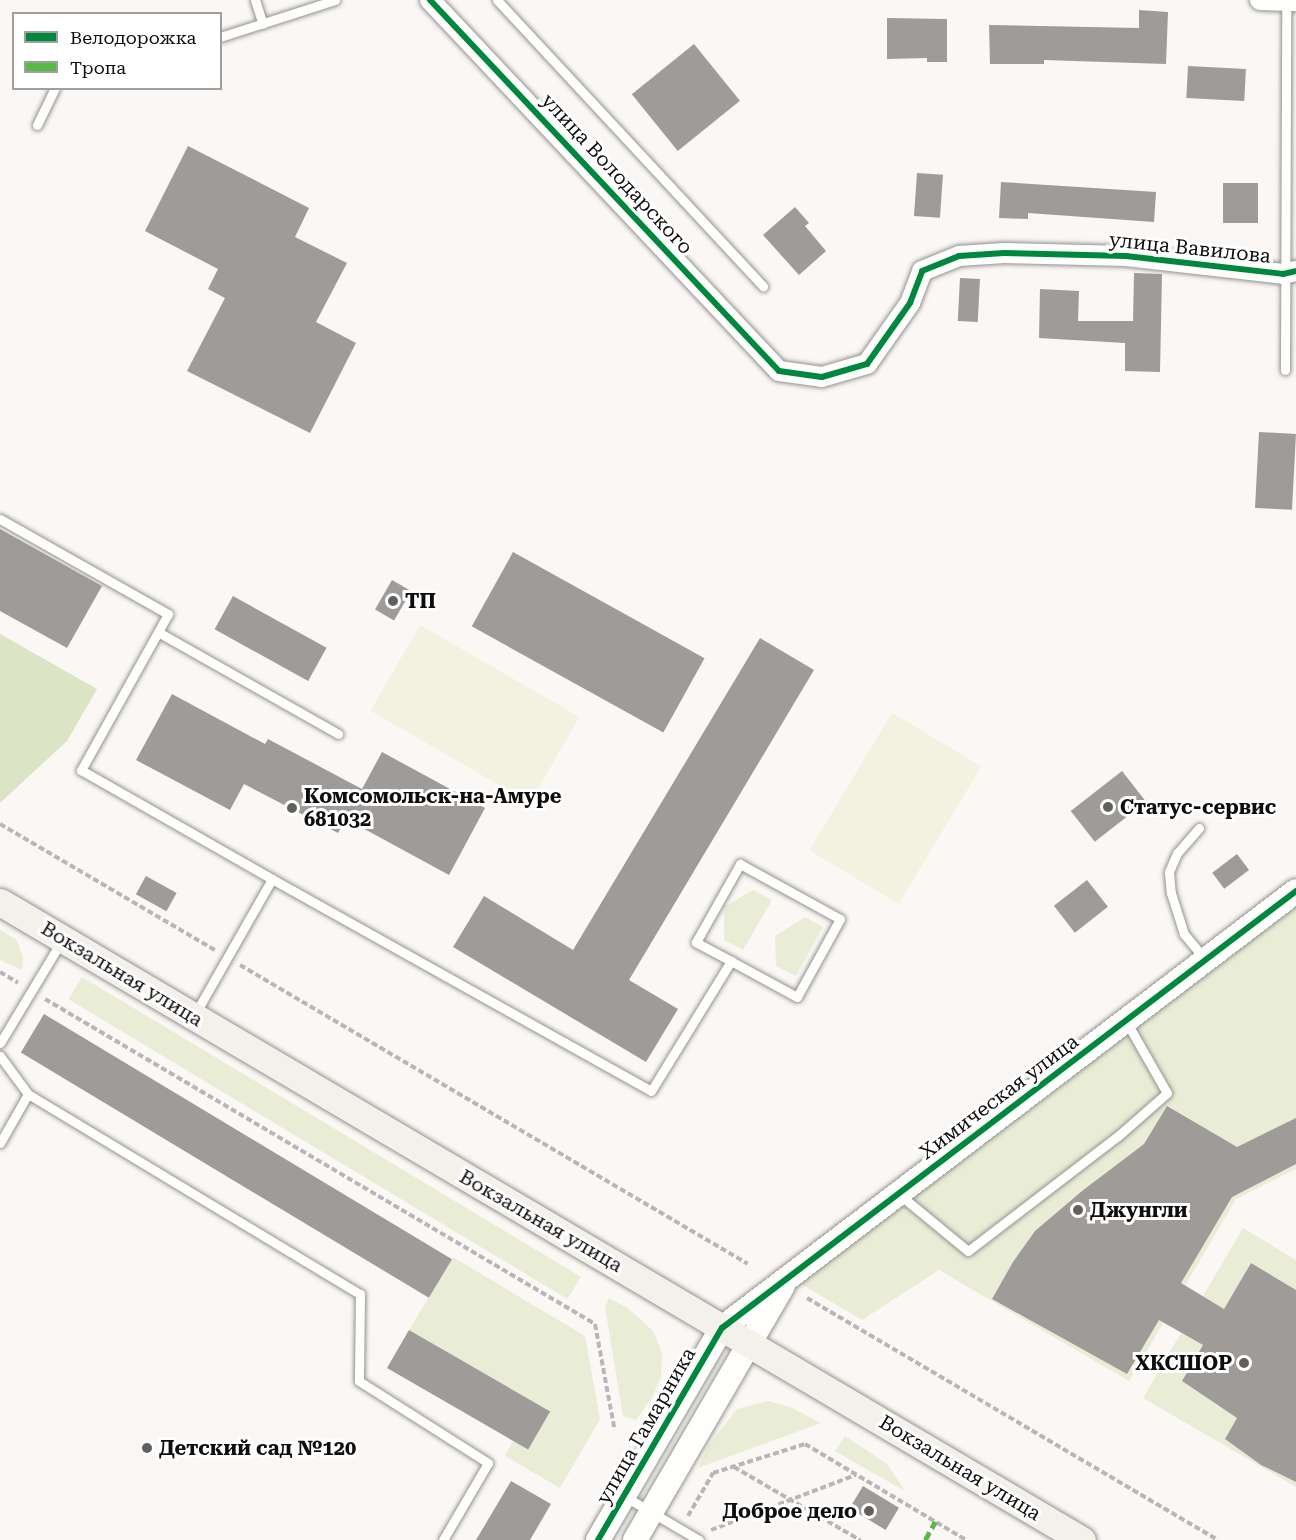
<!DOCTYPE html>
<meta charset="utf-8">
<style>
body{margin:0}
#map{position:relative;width:1296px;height:1540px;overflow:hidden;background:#faf7f4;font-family:"Roboto Serif",serif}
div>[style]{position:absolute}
.green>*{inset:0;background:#e9edd5;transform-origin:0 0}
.forest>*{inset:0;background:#dbe4c4}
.pitch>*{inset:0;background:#f1f2df;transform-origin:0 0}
.building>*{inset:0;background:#9e9b99;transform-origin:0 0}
.path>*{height:4px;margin-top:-2px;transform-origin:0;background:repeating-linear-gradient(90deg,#b8b7b7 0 6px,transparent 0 9px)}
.roads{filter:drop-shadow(0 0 2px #949392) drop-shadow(0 0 2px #949392)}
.service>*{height:9px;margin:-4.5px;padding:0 4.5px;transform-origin:4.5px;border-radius:4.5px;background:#fefefd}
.minor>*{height:20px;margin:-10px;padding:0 10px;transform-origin:10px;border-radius:10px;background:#fefefd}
.tertiary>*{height:24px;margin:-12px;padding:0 12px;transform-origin:12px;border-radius:12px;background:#fefefd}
.secondary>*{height:27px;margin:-13.5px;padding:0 13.5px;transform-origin:13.5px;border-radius:13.5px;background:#f4f1eb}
.quiet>*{height:4.5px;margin-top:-2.25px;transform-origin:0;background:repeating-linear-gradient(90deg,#58b947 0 9px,transparent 0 13.5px)}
.cycleway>*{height:6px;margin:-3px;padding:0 3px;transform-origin:3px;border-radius:3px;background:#00873e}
.dots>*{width:16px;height:16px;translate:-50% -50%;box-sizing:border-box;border:3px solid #fff;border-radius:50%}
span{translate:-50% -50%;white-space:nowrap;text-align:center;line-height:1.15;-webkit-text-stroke:6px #fff;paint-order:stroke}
.street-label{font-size:20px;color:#0e0e0e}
.poi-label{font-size:20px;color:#0e0e0e;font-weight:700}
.left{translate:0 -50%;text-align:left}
.right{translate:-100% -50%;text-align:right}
.legend{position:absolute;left:12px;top:12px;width:210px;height:78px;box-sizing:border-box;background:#fff;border:2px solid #9f9f9f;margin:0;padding:8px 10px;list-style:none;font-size:18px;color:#0e0e0e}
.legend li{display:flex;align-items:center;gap:12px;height:30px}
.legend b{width:30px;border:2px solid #9f9f9f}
</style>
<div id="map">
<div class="green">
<i style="clip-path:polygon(753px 890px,772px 900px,743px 950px,724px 940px,724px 907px)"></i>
<i style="clip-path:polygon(1296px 891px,1296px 1169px,1236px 1199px,1129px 1381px,939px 1270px,862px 1320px,789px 1277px)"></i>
<i style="clip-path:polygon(805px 917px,823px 927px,796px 976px,776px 966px,775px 936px)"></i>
<i style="clip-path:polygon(0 930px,16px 939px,23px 957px,22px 970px,0 960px)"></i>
<i style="left:82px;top:977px;width:582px;height:26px;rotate:31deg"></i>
<i style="clip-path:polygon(1243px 1228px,1296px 1260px,1296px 1290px,1251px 1263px,1224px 1309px,1203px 1296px)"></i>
<i style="clip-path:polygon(453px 1257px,585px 1336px,600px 1419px,560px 1488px,505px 1456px,513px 1441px,528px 1449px,550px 1412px,409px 1330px)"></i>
<i style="clip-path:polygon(609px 1298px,629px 1309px,653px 1331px,662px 1353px,661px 1377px,653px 1396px,636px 1420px,623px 1416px,605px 1307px)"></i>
<i style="clip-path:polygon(1181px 1333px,1203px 1345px,1182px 1381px,1237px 1418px,1225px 1439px,1261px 1465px,1296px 1482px,1296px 1487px,1143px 1398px)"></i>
<i style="clip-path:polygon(768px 1401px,790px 1407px,821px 1423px,698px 1468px,708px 1446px,737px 1409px)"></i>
<i style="clip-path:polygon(845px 1436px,887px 1464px,905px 1491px,835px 1451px)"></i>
</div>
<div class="forest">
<i style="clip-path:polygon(0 634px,97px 689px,67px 741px,0 803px)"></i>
</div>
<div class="pitch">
<i style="left:420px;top:625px;width:184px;height:99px;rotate:30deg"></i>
<i style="left:892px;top:713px;width:104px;height:160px;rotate:31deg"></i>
</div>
<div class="building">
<i style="clip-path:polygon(1139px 10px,1168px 12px,1166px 64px,1044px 60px,1044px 64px,990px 64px,989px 25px,1139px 28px)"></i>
<i style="clip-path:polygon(887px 18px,947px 19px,947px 62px,927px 62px,927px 58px,887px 59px)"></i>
<i style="left:694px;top:44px;width:73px;height:80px;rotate:51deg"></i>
<i style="left:1188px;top:66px;width:58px;height:32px;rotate:3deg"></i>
<i style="clip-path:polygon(188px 146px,309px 208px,295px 237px,347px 263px,316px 322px,356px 343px,310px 433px,187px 371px,225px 298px,208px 289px,218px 269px,145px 231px)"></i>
<i style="left:917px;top:173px;width:26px;height:43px;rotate:4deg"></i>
<i style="clip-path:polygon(1001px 182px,1156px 192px,1154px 222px,1028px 213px,1028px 219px,999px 218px)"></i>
<i style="left:1223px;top:183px;width:35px;height:40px"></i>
<i style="clip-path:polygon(795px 207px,809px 223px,805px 226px,826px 251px,799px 275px,763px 235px)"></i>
<i style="clip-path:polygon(1134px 273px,1162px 274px,1160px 372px,1125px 371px,1125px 343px,1039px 338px,1040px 289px,1079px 291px,1078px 321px,1133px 321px)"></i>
<i style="left:960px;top:278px;width:20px;height:43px;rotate:3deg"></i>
<i style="left:1259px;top:432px;width:37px;height:76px;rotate:3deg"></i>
<i style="clip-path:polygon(0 529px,102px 586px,67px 648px,0 611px)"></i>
<i style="left:513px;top:552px;width:219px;height:85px;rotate:29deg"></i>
<i style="left:392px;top:580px;width:22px;height:34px;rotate:30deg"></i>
<i style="left:233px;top:596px;width:107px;height:38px;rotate:29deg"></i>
<i style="clip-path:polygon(760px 638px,814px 670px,629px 980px,678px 1009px,646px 1062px,453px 947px,484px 896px,573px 950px)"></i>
<i style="clip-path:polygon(172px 694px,265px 744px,268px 739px,362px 789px,382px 752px,485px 808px,449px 875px,346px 819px,338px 833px,244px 784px,230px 810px,136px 760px)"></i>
<i style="left:1122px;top:771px;width:39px;height:65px;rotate:52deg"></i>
<i style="left:1237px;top:854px;width:20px;height:31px;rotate:53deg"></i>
<i style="left:146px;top:876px;width:35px;height:21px;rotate:29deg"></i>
<i style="left:1087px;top:880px;width:34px;height:42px;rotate:52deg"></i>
<i style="left:44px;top:1014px;width:476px;height:45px;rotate:31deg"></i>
<i style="clip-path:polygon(1167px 1106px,1237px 1147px,1296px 1118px,1296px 1164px,1232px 1197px,1181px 1283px,1224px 1309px,1251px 1263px,1296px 1290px,1296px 1482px,1261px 1465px,1225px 1439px,1237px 1418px,1182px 1381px,1203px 1345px,1159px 1320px,1127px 1374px,992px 1299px,1013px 1262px,1035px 1231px,1082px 1191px,1144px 1144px)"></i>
<i style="left:409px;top:1330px;width:163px;height:44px;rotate:30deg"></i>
<i style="clip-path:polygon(511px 1481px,551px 1504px,530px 1540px,476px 1540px)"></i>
<i style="left:863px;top:1486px;width:42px;height:26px;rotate:31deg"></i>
</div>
<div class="path">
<i style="left:0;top:824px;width:249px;rotate:30.4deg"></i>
<i style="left:240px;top:965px;width:589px;rotate:30.48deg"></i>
<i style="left:0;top:972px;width:21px;rotate:31deg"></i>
<i style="left:45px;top:999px;width:639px;rotate:30.58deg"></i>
<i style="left:595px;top:1324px;width:105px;rotate:79.5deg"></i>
<i style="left:807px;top:1298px;width:477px;rotate:30.5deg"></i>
<i style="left:734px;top:1467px;width:146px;rotate:30.1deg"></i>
<i style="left:688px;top:1516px;width:50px;rotate:-59.8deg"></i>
<i style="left:713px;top:1473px;width:96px;rotate:-17.5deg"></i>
<i style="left:805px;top:1444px;width:187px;rotate:30.8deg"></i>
<i style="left:711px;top:1530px;width:155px;rotate:-20.8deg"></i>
</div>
<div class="roads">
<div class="service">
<i style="left:255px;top:0;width:25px;rotate:72deg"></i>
<i style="left:497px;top:0;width:391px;rotate:47.1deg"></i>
<i style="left:220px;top:37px;width:121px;rotate:-17.8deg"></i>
<i style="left:37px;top:125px;width:41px;rotate:-64.1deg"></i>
<i style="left:1285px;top:370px;width:369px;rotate:-89.8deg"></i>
<i style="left:0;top:519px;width:193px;rotate:29.5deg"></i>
<i style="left:168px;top:614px;width:179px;rotate:119.1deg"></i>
<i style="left:81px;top:770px;width:220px;rotate:29.7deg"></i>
<i style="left:158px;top:632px;width:207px;rotate:29.5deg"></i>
<i style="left:1199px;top:828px;width:33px;rotate:131deg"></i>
<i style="left:1177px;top:853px;width:21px;rotate:113deg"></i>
<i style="left:1169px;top:872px;width:21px;rotate:85deg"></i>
<i style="left:1171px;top:893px;width:43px;rotate:72.4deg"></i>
<i style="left:1184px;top:934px;width:33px;rotate:50deg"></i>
<i style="left:195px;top:1014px;width:155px;rotate:-60.3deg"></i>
<i style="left:272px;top:879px;width:434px;rotate:29.2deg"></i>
<i style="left:651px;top:1091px;width:153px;rotate:-58.4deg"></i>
<i style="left:731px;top:961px;width:40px;rotate:-152deg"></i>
<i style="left:696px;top:942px;width:90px;rotate:-60.6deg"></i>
<i style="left:740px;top:864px;width:114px;rotate:28.8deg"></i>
<i style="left:840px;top:919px;width:89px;rotate:118.9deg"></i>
<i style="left:797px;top:997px;width:75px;rotate:-151.4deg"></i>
<i style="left:0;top:1043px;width:118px;rotate:-58.9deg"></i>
<i style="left:0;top:1056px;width:47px;rotate:53.6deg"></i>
<i style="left:28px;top:1094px;width:388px;rotate:31.1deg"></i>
<i style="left:360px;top:1294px;width:87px;rotate:90.7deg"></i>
<i style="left:359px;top:1381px;width:153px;rotate:32.4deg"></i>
<i style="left:488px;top:1463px;width:89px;rotate:120.3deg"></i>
<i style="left:0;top:1143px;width:56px;rotate:-60.3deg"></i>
<i style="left:900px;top:1195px;width:88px;rotate:39.5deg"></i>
<i style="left:968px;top:1251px;width:189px;rotate:-37.5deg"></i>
<i style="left:1118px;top:1136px;width:65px;rotate:-41.3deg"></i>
<i style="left:1167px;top:1093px;width:83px;rotate:-119.7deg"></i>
<i style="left:624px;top:1496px;width:87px;rotate:30.4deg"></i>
</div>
<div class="minor">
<i style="left:430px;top:0;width:509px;rotate:46.75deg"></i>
<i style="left:779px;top:371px;width:43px;rotate:7.9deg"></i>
<i style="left:822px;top:377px;width:47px;rotate:-16.1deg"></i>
<i style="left:867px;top:364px;width:75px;rotate:-54.8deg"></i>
<i style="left:910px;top:303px;width:34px;rotate:-69deg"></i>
<i style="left:922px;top:271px;width:40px;rotate:-22deg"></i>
<i style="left:959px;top:256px;width:45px;rotate:-3.8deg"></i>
<i style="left:1004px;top:253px;width:122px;rotate:1.4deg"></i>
<i style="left:1126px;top:256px;width:158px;rotate:6.5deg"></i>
<i style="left:1283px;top:274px;width:13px;rotate:-13deg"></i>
<i style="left:1260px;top:0;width:36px;rotate:2deg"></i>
</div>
<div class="tertiary">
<i style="left:598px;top:1540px;width:246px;rotate:-59.7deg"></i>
<i style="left:722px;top:1328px;width:721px;rotate:-37.28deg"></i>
<i style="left:635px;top:1540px;width:294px;rotate:-59.8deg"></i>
</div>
<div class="secondary">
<i style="left:0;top:902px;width:1256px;rotate:30.53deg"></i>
</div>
</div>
<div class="quiet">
<i style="left:925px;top:1540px;width:21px;rotate:-61deg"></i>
</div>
<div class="cycleway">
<i style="left:430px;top:0;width:509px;rotate:46.75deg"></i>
<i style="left:779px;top:371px;width:43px;rotate:7.9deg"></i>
<i style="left:822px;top:377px;width:47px;rotate:-16.1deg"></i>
<i style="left:867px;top:364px;width:75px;rotate:-54.8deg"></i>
<i style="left:910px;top:303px;width:34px;rotate:-69deg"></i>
<i style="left:922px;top:271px;width:40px;rotate:-22deg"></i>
<i style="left:959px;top:256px;width:45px;rotate:-3.8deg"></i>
<i style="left:1004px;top:253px;width:122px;rotate:1.4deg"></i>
<i style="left:1126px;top:256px;width:158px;rotate:6.5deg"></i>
<i style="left:1283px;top:274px;width:13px;rotate:-13deg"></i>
<i style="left:598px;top:1540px;width:246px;rotate:-59.7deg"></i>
<i style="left:722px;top:1328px;width:721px;rotate:-37.28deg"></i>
</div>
<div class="dots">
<i style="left:393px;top:601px;background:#61605e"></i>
<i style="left:1108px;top:807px;background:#61605e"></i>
<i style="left:292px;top:808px;background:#61605e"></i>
<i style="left:1078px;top:1210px;background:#61605e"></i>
<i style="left:1244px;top:1363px;background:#61605e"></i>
<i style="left:147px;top:1448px;background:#61605e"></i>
<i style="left:869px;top:1511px;background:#61605e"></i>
</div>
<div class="street-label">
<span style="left:617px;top:174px;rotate:47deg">улица Володарского</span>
<span style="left:1190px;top:248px;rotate:6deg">улица Вавилова</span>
<span style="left:122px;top:974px;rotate:31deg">Вокзальная улица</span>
<span style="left:999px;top:1097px;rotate:-37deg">Химическая улица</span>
<span style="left:541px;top:1221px;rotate:30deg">Вокзальная улица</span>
<span style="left:646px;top:1426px;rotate:-60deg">улица Гамарника</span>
<span style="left:960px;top:1468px;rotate:31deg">Вокзальная улица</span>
</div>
<div class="poi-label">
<span class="left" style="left:405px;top:601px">ТП</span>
<span class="left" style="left:304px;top:808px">Комсомольск-на-Амуре<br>681032</span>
<span class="left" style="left:1120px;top:807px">Статус-сервис</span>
<span class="left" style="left:1090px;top:1210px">Джунгли</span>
<span class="right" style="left:1232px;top:1363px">ХКСШОР</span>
<span class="left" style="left:159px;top:1448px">Детский сад №120</span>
<span class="right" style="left:857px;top:1511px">Доброе дело</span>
</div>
<ul class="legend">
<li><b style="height:8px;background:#00873e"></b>Велодорожка</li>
<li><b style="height:8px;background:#58b947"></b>Тропа</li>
</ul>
</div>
